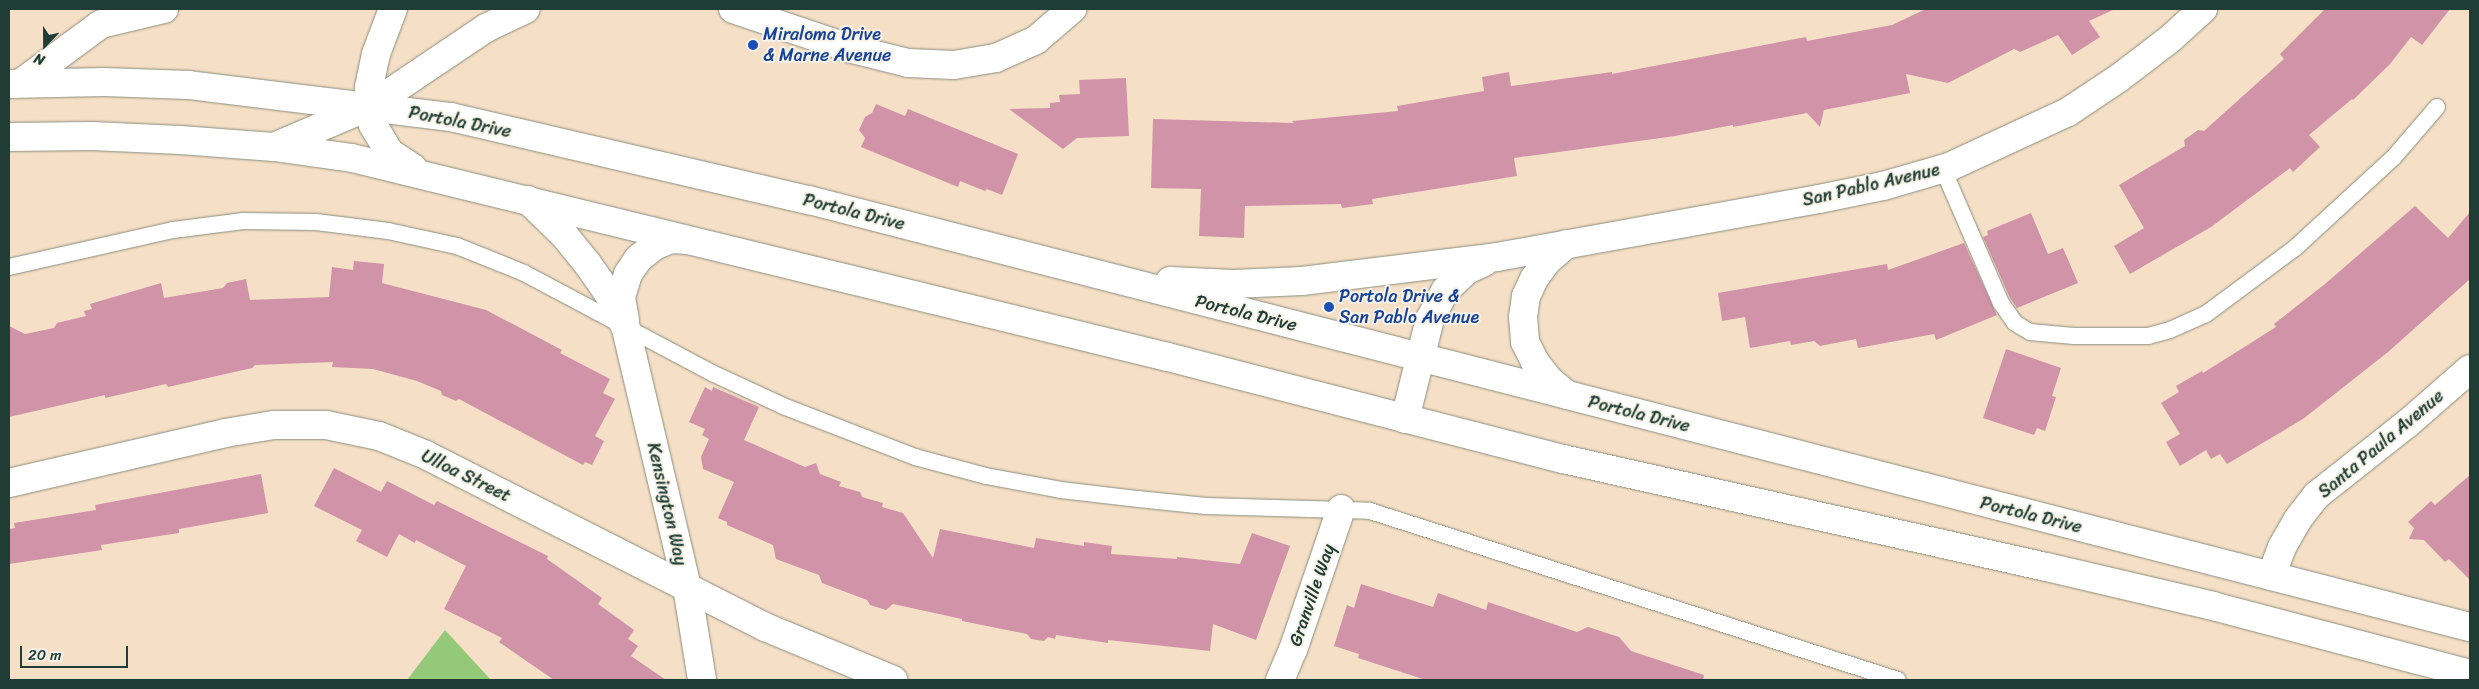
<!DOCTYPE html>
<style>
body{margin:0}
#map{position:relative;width:2479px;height:689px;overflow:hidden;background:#f5dfc6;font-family:Sriracha,sans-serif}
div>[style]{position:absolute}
.green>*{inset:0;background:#95c97a}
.building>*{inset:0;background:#d093a8}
.roads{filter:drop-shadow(0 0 1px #8a8e7d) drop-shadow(0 0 1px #8a8e7d)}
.service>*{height:16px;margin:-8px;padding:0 8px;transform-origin:8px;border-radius:8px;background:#fff}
.minor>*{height:28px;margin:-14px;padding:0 14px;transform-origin:14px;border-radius:14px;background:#fff}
.tertiary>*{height:28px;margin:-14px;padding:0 14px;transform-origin:14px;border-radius:14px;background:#fff}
.primary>*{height:28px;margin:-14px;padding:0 14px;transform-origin:14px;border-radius:14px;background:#fff}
.dots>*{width:14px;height:14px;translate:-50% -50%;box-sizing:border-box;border:2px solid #f7f3e8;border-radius:50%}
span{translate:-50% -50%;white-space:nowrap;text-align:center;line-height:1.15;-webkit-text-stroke:4px #f7f3e8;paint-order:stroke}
.transit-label{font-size:18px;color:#164399}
.left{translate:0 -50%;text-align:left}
.street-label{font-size:18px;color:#1f3d34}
.frame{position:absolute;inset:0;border:10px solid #1f3d34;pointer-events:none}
.north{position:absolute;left:20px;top:20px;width:50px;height:50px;-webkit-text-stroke:4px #f7f3e8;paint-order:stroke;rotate:202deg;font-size:14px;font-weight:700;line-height:20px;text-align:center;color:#1f3d34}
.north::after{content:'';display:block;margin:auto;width:18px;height:22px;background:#1f3d34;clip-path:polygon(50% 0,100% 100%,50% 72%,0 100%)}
.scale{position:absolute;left:20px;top:646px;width:108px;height:22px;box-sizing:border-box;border:2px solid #1f3d34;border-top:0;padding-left:6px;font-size:15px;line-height:18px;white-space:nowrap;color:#1f3d34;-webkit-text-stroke:4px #f7f3e8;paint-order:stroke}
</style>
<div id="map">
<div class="green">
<i style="clip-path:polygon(445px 630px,491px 680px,407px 680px)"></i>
</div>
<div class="building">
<i style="clip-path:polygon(1926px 9px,2115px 9px,2089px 21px,2100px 37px,2072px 55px,2058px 35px,2020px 52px,2014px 49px,1948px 83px,1906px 74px,1910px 93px,1824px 110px,1820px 127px,1807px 113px,1733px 127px,1733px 125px,1675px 136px,1514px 158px,1517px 176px,1372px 199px,1373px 204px,1342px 208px,1341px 204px,1245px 206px,1244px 238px,1199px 236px,1201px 189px,1151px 188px,1153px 119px,1294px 123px,1292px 121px,1398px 111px,1397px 106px,1484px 91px,1482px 77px,1509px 72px,1511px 86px,1612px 72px,1612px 74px,1806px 37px,1807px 41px,1892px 25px)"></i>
<i style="clip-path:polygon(2325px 9px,2450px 9px,2422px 45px,2411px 37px,2390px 64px,2353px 100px,2352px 99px,2309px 135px,2320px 147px,2293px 172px,2290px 168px,2211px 227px,2130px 274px,2114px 246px,2144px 228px,2119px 185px,2185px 146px,2184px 140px,2198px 130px,2204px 131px,2284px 59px,2280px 54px)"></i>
<i style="clip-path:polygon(1126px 78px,1129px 136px,1077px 138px,1063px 149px,1009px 109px,1050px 108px,1050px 103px,1060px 102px,1059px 95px,1080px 94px,1079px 80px)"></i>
<i style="clip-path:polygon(876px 104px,905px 116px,908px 109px,1018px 154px,1002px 195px,987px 189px,985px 191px,960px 181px,958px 187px,861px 147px,865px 138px,859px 130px,865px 117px,872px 113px)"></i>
<i style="clip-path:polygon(2415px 206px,2448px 238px,2470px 212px,2470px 279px,2388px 352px,2303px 419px,2227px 464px,2220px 454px,2211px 459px,2206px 450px,2180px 466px,2166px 442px,2180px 434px,2161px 403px,2179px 392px,2176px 386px,2202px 371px,2203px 373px,2276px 327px,2274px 324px,2325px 284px)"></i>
<i style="clip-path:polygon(2031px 213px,2048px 254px,2063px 248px,2078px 283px,2017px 308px,2010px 298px,1983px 237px,1988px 235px,1987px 231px)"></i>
<i style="clip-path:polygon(1964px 243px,1997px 315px,1936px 340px,1934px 334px,1858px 348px,1856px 339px,1820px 346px,1814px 341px,1791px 345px,1790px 341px,1750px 348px,1745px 317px,1722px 321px,1718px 293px,1887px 264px,1888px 270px)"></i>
<i style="clip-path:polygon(354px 261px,384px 264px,382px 283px,486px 310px,562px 350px,560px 353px,610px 379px,603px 393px,615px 399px,595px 436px,604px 441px,592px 465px,585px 462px,583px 465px,459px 399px,456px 401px,442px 395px,441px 391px,417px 381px,373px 369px,332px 367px,333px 362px,255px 365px,252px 368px,168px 387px,166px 384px,105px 398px,105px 395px,9px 417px,9px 326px,25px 334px,54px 328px,57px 323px,86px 316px,84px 311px,92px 309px,90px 304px,161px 283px,164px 298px,223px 288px,227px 283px,246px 279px,250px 300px,329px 297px,332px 267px,353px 270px)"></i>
<i style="clip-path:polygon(2006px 349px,2061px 368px,2052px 396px,2056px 397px,2045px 431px,2037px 428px,2034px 435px,1983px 418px)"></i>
<i style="clip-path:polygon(705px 387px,712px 391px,713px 387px,759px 407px,744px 440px,805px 467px,816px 463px,820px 474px,841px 482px,839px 486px,860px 492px,862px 497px,883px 503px,882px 507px,903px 513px,933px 558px,940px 529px,1034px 548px,1036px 538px,1084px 546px,1084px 542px,1112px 546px,1111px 554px,1177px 559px,1177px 557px,1240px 564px,1252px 533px,1290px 546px,1256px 640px,1213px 624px,1210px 651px,1108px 640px,1108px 643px,1056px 635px,1055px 639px,1048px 637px,1044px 641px,1031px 639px,1027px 634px,962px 621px,962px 619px,893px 604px,886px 610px,870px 605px,867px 600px,822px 583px,819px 575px,776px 559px,773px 545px,727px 525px,727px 522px,718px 518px,734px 482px,703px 469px,701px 457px,709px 439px,702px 435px,705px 429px,689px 422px)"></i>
<i style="clip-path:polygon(334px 468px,381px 492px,387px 481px,434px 505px,437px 501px,548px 556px,547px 559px,602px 598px,598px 604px,634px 630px,628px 639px,638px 646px,631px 656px,666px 680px,554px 680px,499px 642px,502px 638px,444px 609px,466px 566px,416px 540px,415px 543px,399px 534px,387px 557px,356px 541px,362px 530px,314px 506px)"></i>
<i style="clip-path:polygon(261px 474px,268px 513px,179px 529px,179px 533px,101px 545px,102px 550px,9px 564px,9px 529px,15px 528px,14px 523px,96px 510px,95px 505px)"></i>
<i style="clip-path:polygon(2470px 475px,2470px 580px,2449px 559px,2445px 562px,2424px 540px,2409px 539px,2414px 528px,2408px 522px,2431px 501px,2435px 505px)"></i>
<i style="clip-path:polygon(1361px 584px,1433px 607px,1438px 593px,1486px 610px,1488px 602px,1577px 632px,1588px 627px,1619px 637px,1631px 651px,1704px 675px,1703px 680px,1426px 680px,1358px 658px,1359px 654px,1334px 646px,1347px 605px,1354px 608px)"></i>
</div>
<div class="roads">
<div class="service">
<i style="left:1943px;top:169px;width:146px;rotate:66.6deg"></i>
<i style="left:2001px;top:303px;width:24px;rotate:55deg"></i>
<i style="left:2015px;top:323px;width:17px;rotate:31deg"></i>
<i style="left:2030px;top:332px;width:44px;rotate:5.2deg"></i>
<i style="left:2074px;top:336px;width:74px"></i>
<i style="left:2148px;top:336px;width:23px;rotate:-15deg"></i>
<i style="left:2170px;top:330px;width:39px;rotate:-24deg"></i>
<i style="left:2206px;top:314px;width:111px;rotate:-36.6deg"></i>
<i style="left:2295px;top:248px;width:134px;rotate:-42.6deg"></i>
<i style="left:2394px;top:157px;width:66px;rotate:-49.3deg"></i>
<i style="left:9px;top:267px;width:168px;rotate:-12.7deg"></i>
<i style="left:173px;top:230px;width:71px;rotate:-7.3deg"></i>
<i style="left:243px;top:221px;width:73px;rotate:0.8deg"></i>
<i style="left:316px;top:222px;width:73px;rotate:7.1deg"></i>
<i style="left:388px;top:231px;width:71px;rotate:12.3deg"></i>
<i style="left:457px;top:246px;width:72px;rotate:21.9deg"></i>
<i style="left:524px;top:273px;width:213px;rotate:28deg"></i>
<i style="left:712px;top:373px;width:78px;rotate:24.9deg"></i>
<i style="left:783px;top:406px;width:142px;rotate:21.1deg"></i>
<i style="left:915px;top:457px;width:73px;rotate:15deg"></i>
<i style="left:986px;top:476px;width:76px;rotate:10.6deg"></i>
<i style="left:1061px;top:490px;width:78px;rotate:6.7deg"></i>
<i style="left:1138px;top:499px;width:68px;rotate:5.9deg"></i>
<i style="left:1206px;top:506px;width:164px;rotate:1.7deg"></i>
<i style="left:1370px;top:511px;width:554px;rotate:17.75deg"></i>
</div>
<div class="minor">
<i style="left:1497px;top:257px;width:327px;rotate:-10.2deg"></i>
<i style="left:1819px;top:199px;width:65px;rotate:-11.5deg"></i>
<i style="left:1883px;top:186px;width:69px;rotate:-16.1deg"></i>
<i style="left:1949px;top:167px;width:131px;rotate:-24.8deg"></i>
<i style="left:2068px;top:112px;width:61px;rotate:-33.7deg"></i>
<i style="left:2119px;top:78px;width:64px;rotate:-37.4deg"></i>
<i style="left:2170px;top:39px;width:45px;rotate:-42.3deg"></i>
<i style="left:626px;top:329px;width:265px;rotate:76.7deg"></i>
<i style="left:687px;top:587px;width:94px;rotate:80.8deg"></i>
<i style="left:9px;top:483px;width:222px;rotate:-13deg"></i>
<i style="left:225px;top:433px;width:50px;rotate:-9.3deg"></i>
<i style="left:274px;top:425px;width:52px"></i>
<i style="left:326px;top:425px;width:54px;rotate:11.7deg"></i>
<i style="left:379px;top:436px;width:51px;rotate:22deg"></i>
<i style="left:426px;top:455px;width:380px;rotate:26.9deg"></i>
<i style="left:765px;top:627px;width:139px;rotate:22.5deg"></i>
<i style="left:2271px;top:576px;width:31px;rotate:-69deg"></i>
<i style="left:2282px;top:547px;width:32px;rotate:-60deg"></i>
<i style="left:2298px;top:519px;width:31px;rotate:-52deg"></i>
<i style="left:2317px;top:495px;width:116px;rotate:-38.4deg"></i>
<i style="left:2408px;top:423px;width:82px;rotate:-41.1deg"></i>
<i style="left:1280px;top:680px;width:33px;rotate:-67deg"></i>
<i style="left:1293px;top:650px;width:149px;rotate:-71.2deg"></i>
</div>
<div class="tertiary">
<i style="left:733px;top:9px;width:126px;rotate:18.6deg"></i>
<i style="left:852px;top:49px;width:58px;rotate:14deg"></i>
<i style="left:908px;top:63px;width:46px;rotate:2.5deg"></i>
<i style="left:954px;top:65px;width:43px;rotate:-9.5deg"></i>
<i style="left:996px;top:58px;width:44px;rotate:-24.2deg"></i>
<i style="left:1036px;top:40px;width:48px;rotate:-40.7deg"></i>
<i style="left:101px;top:24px;width:65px;rotate:-13.4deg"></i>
</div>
<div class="primary">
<i style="left:393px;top:9px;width:48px;rotate:110.7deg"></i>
<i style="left:376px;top:54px;width:35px;rotate:102deg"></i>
<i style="left:369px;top:88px;width:18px;rotate:87deg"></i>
<i style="left:370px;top:106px;width:19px;rotate:81deg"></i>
<i style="left:373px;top:125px;width:33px;rotate:59deg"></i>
<i style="left:390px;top:153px;width:27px;rotate:33deg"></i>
<i style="left:21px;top:83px;width:99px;rotate:-36.4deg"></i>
<i style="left:9px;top:84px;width:95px;rotate:-1.2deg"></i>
<i style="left:104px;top:82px;width:85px;rotate:2deg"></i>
<i style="left:189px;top:85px;width:264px;rotate:7deg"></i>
<i style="left:451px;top:117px;width:367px;rotate:13.1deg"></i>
<i style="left:809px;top:200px;width:1715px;rotate:14.42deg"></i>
<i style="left:9px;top:137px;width:83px;rotate:-0.7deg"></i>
<i style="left:92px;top:136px;width:88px;rotate:2.6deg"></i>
<i style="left:180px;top:140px;width:94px;rotate:4.3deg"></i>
<i style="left:274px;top:147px;width:79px;rotate:8deg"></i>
<i style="left:352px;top:158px;width:840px;rotate:13.71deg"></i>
<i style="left:1168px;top:357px;width:408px;rotate:14.5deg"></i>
<i style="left:1563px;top:459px;width:496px;rotate:12.6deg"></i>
<i style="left:2047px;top:567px;width:171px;rotate:13.2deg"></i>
<i style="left:2213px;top:606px;width:266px;rotate:14.8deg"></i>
<i style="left:274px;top:147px;width:104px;rotate:-23.1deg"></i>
<i style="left:370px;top:106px;width:140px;rotate:-33.9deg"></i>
<i style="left:486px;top:28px;width:44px;rotate:-25.4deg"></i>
<i style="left:528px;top:200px;width:52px;rotate:44.2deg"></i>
<i style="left:565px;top:236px;width:35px;rotate:51deg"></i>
<i style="left:587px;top:263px;width:39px;rotate:55deg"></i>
<i style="left:609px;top:295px;width:38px;rotate:63deg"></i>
<i style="left:1567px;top:244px;width:26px;rotate:140deg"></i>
<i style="left:1547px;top:261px;width:22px;rotate:126deg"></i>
<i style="left:1534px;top:279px;width:19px;rotate:115deg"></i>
<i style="left:1526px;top:296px;width:21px;rotate:98deg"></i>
<i style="left:1523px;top:317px;width:25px;rotate:85deg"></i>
<i style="left:1525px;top:342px;width:22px;rotate:63deg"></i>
<i style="left:1535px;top:362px;width:23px;rotate:52deg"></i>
<i style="left:1549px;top:380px;width:23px;rotate:40deg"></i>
<i style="left:1170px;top:281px;width:63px;rotate:2.7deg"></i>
<i style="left:1233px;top:284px;width:69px;rotate:-2.5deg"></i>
<i style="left:1302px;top:281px;width:196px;rotate:-7deg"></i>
<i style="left:625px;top:320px;width:23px;rotate:-100deg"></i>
<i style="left:621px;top:297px;width:24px;rotate:-73deg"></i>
<i style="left:628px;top:274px;width:18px;rotate:-56deg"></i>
<i style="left:638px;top:259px;width:21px;rotate:-39deg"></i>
<i style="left:654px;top:246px;width:18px;rotate:-22deg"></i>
<i style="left:671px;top:239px;width:13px;rotate:4deg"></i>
<i style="left:1405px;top:419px;width:103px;rotate:-76deg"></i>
<i style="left:1430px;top:319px;width:32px;rotate:-62deg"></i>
<i style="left:1445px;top:291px;width:30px;rotate:-44deg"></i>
<i style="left:1467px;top:270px;width:19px;rotate:-25deg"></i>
</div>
</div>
<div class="dots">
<i style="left:753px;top:45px;background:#1a4fb4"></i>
<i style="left:1329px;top:307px;background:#1a4fb4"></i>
</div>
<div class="transit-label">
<span class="left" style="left:763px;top:45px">Miraloma Drive<br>&amp; Marne Avenue</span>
<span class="left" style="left:1339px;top:307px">Portola Drive &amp;<br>San Pablo Avenue</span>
</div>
<div class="street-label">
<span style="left:460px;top:122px;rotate:11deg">Portola Drive</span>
<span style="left:1871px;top:185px;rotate:-13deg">San Pablo Avenue</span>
<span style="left:854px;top:212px;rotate:14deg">Portola Drive</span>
<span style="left:1246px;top:313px;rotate:14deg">Portola Drive</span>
<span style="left:1639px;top:414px;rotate:14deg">Portola Drive</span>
<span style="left:2381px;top:444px;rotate:-40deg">Santa Paula Avenue</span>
<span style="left:466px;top:476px;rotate:26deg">Ulloa Street</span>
<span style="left:667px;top:504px;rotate:77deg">Kensington Way</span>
<span style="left:2031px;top:515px;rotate:14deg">Portola Drive</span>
<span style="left:1312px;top:595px;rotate:-71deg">Granville Way</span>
</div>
<div class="frame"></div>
<div class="north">N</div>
<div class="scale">20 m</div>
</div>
